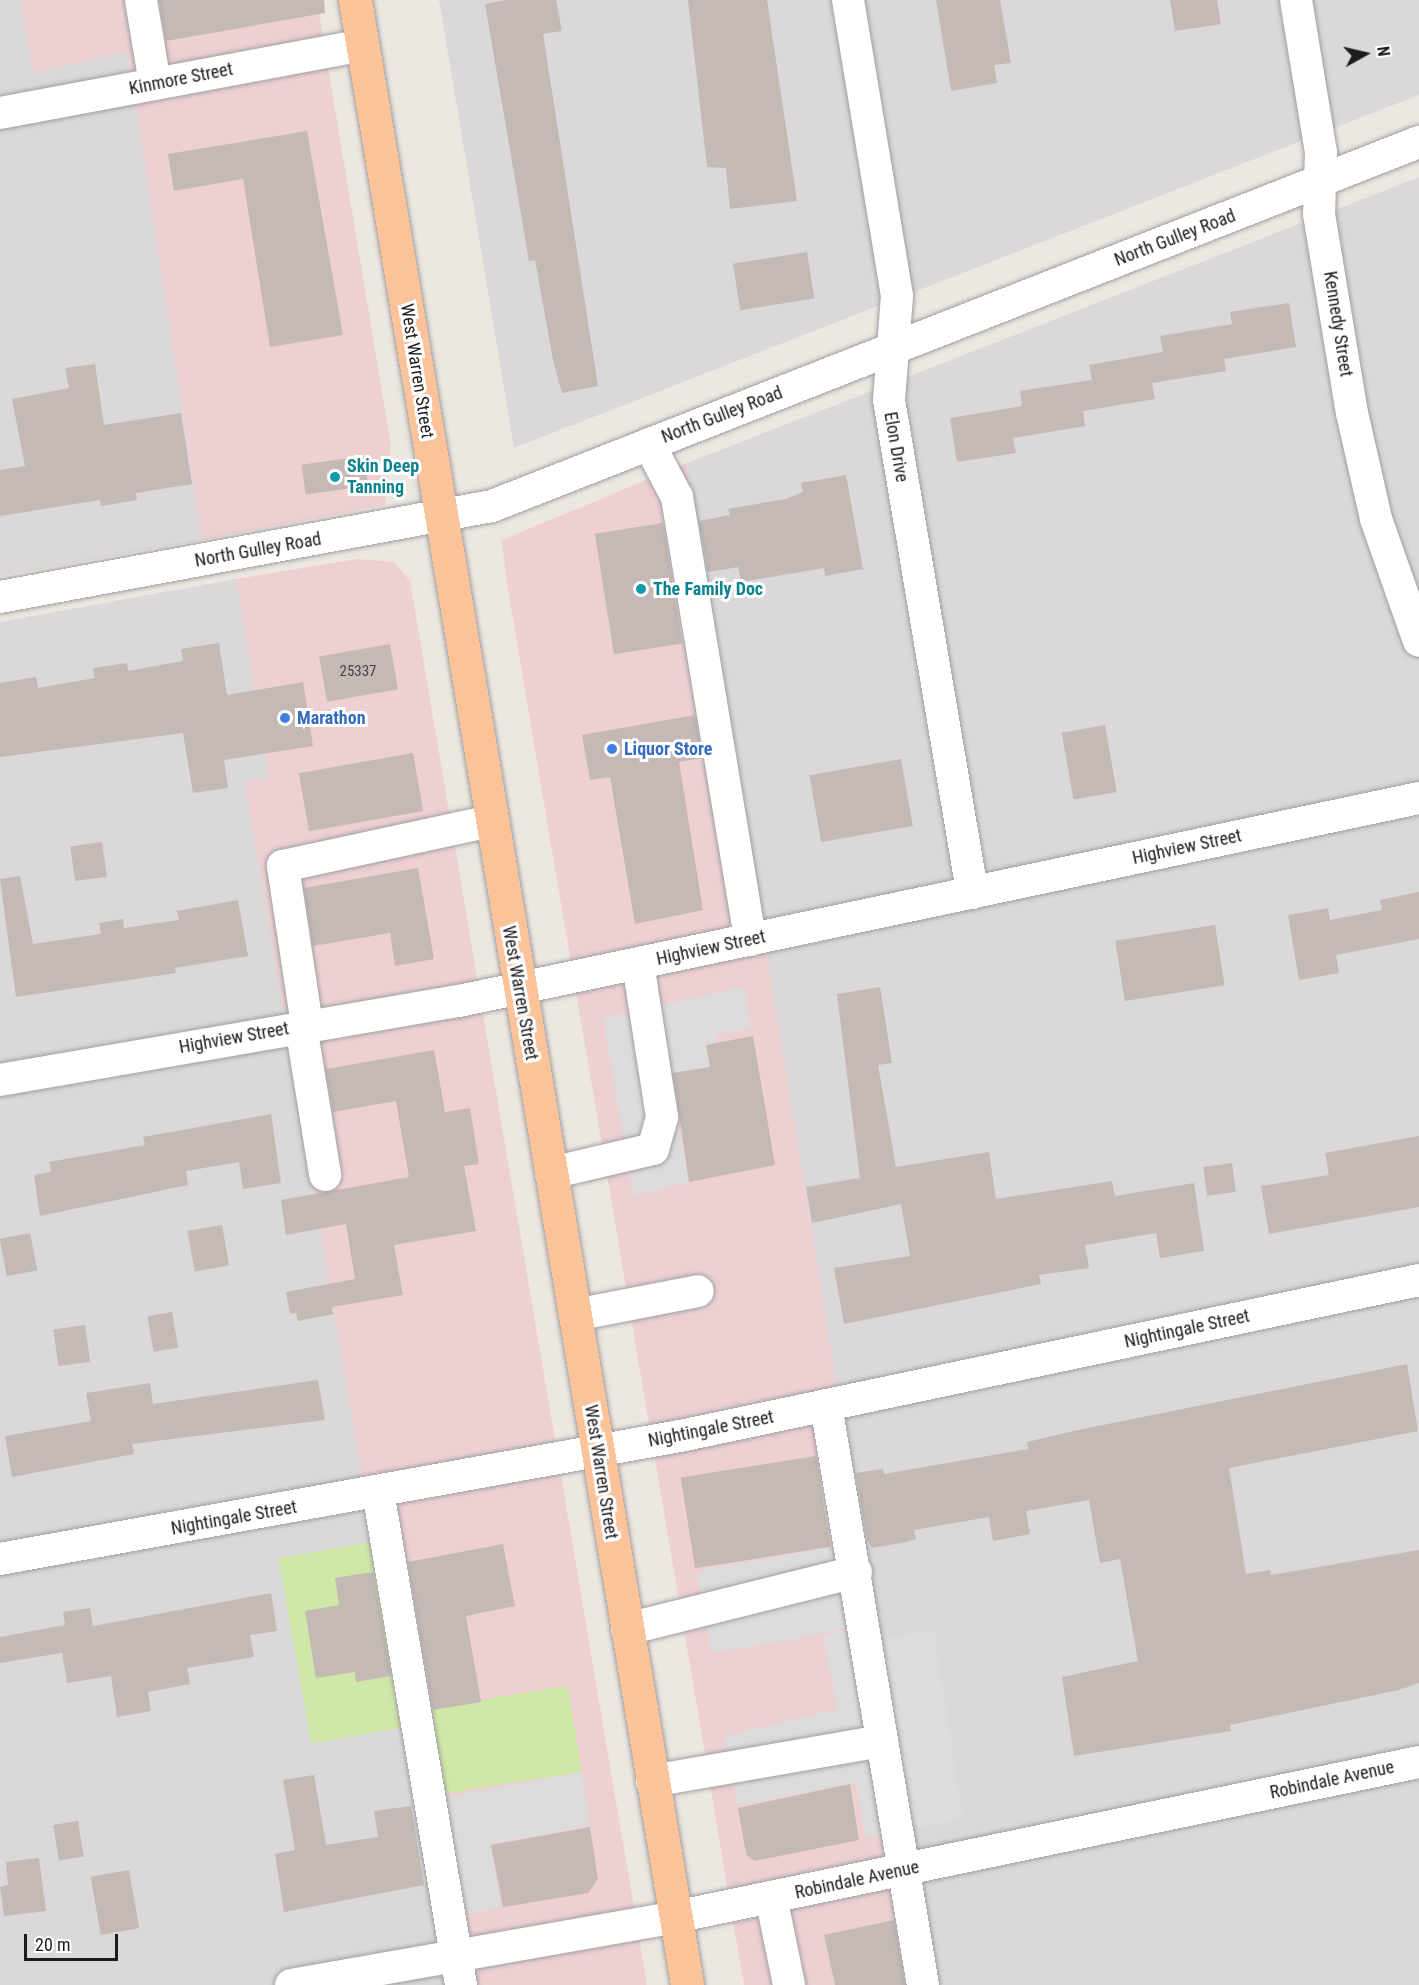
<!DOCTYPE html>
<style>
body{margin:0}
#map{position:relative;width:1419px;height:1985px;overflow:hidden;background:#ede7e1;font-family:"Roboto Condensed",sans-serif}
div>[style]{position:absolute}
.residential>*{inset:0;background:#dad8d9}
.commercial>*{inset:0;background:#eed0d3}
.grass>*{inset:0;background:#cfe7a7;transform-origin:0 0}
.parking>*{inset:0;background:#dcdcdc;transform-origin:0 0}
.building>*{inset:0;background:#c4b9b5;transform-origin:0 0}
.roads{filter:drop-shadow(0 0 2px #a0a0a0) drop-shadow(0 0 2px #a0a0a0)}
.minor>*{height:32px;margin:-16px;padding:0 16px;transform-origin:16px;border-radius:16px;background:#fff}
.major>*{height:33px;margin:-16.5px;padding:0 16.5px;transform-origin:16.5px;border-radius:16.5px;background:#fac399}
.dots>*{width:16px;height:16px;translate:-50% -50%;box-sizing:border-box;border:3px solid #fff;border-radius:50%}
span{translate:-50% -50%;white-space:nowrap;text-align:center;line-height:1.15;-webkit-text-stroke:6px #fff;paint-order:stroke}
.number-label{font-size:15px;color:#464342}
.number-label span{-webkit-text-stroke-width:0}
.street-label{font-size:18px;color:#1c1c1c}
.culture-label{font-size:18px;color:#0d838f;font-weight:700}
.left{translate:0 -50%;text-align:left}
.shop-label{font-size:18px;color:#366cbe;font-weight:700}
.north{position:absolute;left:1335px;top:24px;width:60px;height:60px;-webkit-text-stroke:4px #fff;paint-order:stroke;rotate:82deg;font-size:16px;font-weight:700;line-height:24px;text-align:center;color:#1c1c1c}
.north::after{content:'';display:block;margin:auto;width:21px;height:27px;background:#1c1c1c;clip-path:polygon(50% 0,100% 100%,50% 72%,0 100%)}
.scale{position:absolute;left:24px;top:1934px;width:94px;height:27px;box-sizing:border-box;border:3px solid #1c1c1c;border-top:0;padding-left:8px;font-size:18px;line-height:21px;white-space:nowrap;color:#1c1c1c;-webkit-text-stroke:4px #fff;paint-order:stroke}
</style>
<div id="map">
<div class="residential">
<i style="clip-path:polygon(0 0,21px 0,33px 73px,128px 51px,202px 540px,0 576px)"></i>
<i style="clip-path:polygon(439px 0,1419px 0,1419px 95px,514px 448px)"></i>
<i style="clip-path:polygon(1419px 177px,1419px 1985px,934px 1985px,687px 463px)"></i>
<i style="clip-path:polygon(236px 579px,269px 778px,246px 782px,447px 1985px,0 1985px,0 622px)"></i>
</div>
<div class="commercial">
<i style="clip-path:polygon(21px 0,317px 0,391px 445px,385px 505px,202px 540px,128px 52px,33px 73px)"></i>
<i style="clip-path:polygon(687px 463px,934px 1985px,744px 1985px,506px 578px,502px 540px)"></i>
<i style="clip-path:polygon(357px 559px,394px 562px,410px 581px,647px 1985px,447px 1985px,245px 782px,269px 778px,236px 579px)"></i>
</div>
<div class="grass">
<i style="left:377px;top:1541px;width:188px;height:100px;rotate:80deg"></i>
<i style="left:568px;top:1686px;width:87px;height:143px;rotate:81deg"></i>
</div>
<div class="parking">
<i style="clip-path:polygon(744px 987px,751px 1028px,716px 1035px,716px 1043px,706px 1045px,710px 1067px,669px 1074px,689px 1182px,634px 1196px,603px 1018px)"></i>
<i style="left:835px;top:1547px;width:83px;height:140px;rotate:80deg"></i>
<i style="clip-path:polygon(934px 1629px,963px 1819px,866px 1838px,856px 1782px,737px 1805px,725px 1736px,838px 1709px,823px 1636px,850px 1630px,884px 1638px)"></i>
<i style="clip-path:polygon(581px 1772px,590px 1826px,490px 1844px,501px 1907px,461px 1916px,443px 1798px)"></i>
</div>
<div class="building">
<i style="clip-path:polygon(159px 0,324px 0,325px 13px,166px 41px)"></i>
<i style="clip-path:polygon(506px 0,556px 0,562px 31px,543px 34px,598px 386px,562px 393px,553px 360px,535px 260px,529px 261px,485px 4px)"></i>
<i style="clip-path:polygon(688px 0,767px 0,797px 201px,730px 209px,726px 168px,707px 167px)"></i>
<i style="clip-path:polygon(936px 0,1000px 0,1011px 63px,994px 65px,997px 83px,951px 91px)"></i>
<i style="clip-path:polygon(1170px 0,1217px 0,1221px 24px,1175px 31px)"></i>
<i style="clip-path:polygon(307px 131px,343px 335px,270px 347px,243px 179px,174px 191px,168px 154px)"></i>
<i style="left:807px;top:252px;width:47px;height:75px;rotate:81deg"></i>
<i style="clip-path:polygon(1289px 303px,1296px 347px,1224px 359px,1226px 371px,1152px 383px,1155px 399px,1083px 411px,1085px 426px,1013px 438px,1016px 453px,957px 462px,950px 418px,1022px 406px,1020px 391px,1092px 380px,1089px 365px,1163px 352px,1160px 336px,1232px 324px,1230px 312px)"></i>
<i style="clip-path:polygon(95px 364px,104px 425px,181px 413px,192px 484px,136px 493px,137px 500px,101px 506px,100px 500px,0 516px,0 470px,25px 466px,12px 399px,69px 388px,65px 368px)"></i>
<i style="left:364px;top:456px;width:30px;height:63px;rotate:82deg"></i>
<i style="clip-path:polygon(846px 475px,863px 569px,825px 576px,824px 568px,741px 582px,738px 567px,708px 572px,699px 521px,730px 515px,728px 509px,785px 499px,803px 492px,801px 483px)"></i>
<i style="left:663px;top:523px;width:122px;height:69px;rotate:81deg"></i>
<i style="clip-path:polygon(219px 643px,227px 695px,303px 682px,313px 746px,224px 760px,228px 788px,193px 793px,183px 733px,0 757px,0 683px,36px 677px,38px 688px,95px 678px,93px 668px,127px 663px,128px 671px,183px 661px,181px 649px)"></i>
<i style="left:390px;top:644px;width:46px;height:72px;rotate:80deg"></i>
<i style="clip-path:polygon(695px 715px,702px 758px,679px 762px,703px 910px,635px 924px,610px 777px,590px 780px,582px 735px)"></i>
<i style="left:1105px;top:725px;width:68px;height:44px;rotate:80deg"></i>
<i style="left:413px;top:753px;width:59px;height:116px;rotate:80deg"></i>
<i style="left:901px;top:759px;width:68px;height:93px;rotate:80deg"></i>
<i style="left:102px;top:842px;width:35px;height:32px;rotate:82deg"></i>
<i style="clip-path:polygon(418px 868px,434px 959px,395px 966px,390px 933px,313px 946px,304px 888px)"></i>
<i style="clip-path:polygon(20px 876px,33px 944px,101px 934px,99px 923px,123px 919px,124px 928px,179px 920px,177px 911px,238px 900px,248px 956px,175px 968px,176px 973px,16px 997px,0 879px)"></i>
<i style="clip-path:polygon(1419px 892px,1419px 939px,1336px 955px,1339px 973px,1299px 980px,1288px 915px,1328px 908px,1330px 920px,1382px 910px,1380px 900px)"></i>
<i style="left:1215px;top:925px;width:61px;height:101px;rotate:81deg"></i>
<i style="clip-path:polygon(880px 987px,892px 1063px,878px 1065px,896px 1167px,989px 1152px,996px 1199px,1112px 1181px,1115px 1196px,1194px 1183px,1204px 1251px,1160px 1258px,1156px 1233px,1085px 1245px,1089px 1268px,1039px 1275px,1041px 1284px,844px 1324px,834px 1268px,910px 1256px,901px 1204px,812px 1223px,806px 1187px,860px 1178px,837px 994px)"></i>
<i style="clip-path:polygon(753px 1036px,775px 1165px,689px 1182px,673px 1073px,710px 1067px,706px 1045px)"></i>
<i style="clip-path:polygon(434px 1050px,445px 1112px,470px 1108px,479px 1164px,464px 1166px,476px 1231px,394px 1245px,403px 1295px,332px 1307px,333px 1314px,298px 1321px,296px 1313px,290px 1314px,286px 1292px,355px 1279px,346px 1224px,286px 1235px,281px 1200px,409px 1177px,396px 1101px,333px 1112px,326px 1069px)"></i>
<i style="clip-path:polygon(271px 1114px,281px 1183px,243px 1189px,239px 1162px,186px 1171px,188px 1185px,40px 1216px,34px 1175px,51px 1172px,49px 1162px,145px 1145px,143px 1137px)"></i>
<i style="clip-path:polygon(1419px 1136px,1419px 1207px,1269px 1234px,1261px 1186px,1329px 1175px,1325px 1153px)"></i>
<i style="left:1232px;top:1163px;width:29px;height:29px;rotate:82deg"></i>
<i style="left:222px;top:1225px;width:41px;height:35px;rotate:80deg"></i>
<i style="left:30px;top:1233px;width:38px;height:31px;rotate:79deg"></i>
<i style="left:172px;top:1312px;width:36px;height:25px;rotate:80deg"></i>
<i style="left:85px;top:1325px;width:37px;height:32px;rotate:82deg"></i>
<i style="clip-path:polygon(1407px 1364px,1418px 1431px,1229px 1468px,1246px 1574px,1270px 1570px,1271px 1575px,1419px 1550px,1419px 1683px,1399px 1690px,1230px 1725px,1231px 1731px,1074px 1756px,1062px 1677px,1138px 1661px,1120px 1559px,1100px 1563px,1089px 1500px,1026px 1511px,1030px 1534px,993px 1541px,989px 1517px,914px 1530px,916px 1539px,907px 1542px,872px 1548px,867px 1539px,856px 1473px,883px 1469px,884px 1474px,1028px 1449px,1027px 1442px,1083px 1429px)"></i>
<i style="clip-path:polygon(318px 1380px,325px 1420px,132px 1444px,134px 1454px,12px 1477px,5px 1436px,91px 1421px,86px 1393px,150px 1383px,153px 1404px)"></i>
<i style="left:816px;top:1456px;width:92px;height:137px;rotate:81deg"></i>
<i style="clip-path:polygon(503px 1544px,515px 1606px,466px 1616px,481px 1702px,433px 1710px,408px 1562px)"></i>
<i style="clip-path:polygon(373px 1572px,391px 1676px,356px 1682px,355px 1672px,316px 1678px,305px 1611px,339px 1605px,335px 1578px)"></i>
<i style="clip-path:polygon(271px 1593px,277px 1631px,250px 1635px,254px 1657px,187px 1668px,190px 1684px,148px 1692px,151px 1711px,117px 1717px,111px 1676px,67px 1683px,62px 1653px,0 1663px,0 1637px,65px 1625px,63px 1612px,90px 1608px,93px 1626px)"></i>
<i style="clip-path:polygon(314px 1775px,326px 1845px,378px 1837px,374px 1811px,411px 1806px,424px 1885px,284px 1912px,275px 1854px,295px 1850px,283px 1780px)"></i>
<i style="clip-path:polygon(850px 1784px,859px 1840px,754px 1861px,746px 1854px,738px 1808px)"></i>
<i style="left:78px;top:1821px;width:36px;height:25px;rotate:81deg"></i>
<i style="clip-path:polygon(590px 1827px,598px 1879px,588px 1893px,503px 1907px,491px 1845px)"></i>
<i style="clip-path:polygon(39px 1858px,46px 1911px,4px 1916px,0 1887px,8px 1885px,6px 1862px)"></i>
<i style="left:129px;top:1870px;width:59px;height:39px;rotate:80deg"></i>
<i style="clip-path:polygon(894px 1920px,905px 1985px,835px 1985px,824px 1935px)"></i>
</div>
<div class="roads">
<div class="minor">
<i style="left:141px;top:0;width:85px;rotate:80.5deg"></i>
<i style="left:848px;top:0;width:300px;rotate:80.6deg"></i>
<i style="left:897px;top:296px;width:104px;rotate:94.4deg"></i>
<i style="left:889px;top:400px;width:500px;rotate:80.4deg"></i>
<i style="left:1296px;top:0;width:154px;rotate:80.7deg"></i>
<i style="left:1321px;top:152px;width:62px;rotate:91.8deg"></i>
<i style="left:1319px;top:214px;width:202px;rotate:80.6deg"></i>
<i style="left:1352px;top:413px;width:109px;rotate:77.2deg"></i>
<i style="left:1376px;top:519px;width:129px;rotate:70.6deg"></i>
<i style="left:0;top:113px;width:369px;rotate:-10.6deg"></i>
<i style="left:649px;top:444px;width:60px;rotate:62.2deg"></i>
<i style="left:677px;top:497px;width:449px;rotate:80.6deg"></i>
<i style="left:0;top:597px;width:500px;rotate:-10.48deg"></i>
<i style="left:492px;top:506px;width:996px;rotate:-21.44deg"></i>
<i style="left:307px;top:1025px;width:161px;rotate:-98.6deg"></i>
<i style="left:283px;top:866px;width:214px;rotate:-12.2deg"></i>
<i style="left:301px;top:1026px;width:151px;rotate:80.8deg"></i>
<i style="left:0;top:1080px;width:466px;rotate:-9.8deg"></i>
<i style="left:459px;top:1001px;width:981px;rotate:-11.94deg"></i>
<i style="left:551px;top:1173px;width:105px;rotate:-13.2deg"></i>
<i style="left:653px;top:1149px;width:33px;rotate:-74deg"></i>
<i style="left:662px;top:1117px;width:155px;rotate:-98.9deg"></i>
<i style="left:575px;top:1315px;width:125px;rotate:-11deg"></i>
<i style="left:826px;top:1405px;width:588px;rotate:80.51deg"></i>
<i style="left:378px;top:1491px;width:501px;rotate:80.46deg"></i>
<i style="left:0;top:1559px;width:696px;rotate:-10.26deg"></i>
<i style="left:685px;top:1435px;width:750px;rotate:-11.92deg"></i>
<i style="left:627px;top:1629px;width:236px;rotate:-14deg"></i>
<i style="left:652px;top:1781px;width:233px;rotate:-9.9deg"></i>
<i style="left:771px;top:1897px;width:90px;rotate:78.4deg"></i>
<i style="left:291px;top:1985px;width:390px;rotate:-10deg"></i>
<i style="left:675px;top:1917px;width:760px;rotate:-11.77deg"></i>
</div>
<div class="major">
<i style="left:355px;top:0;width:2013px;rotate:80.5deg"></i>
</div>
</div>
<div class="dots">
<i style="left:335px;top:477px;background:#0f9aa8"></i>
<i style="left:641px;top:589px;background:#0f9aa8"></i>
<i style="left:285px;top:718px;background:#3f7fe0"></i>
<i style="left:612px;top:749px;background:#3f7fe0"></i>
</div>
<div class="number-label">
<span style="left:358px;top:672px">25337</span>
</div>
<div class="street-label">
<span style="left:181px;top:79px;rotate:-11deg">Kinmore Street</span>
<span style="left:1175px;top:238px;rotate:-21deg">North Gulley Road</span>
<span style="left:1338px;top:324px;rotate:81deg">Kennedy Street</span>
<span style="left:417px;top:371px;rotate:81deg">West Warren Street</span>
<span style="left:722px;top:415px;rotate:-21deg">North Gulley Road</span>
<span style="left:896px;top:447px;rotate:80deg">Elon Drive</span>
<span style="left:258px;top:550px;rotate:-10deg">North Gulley Road</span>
<span style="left:1187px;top:847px;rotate:-12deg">Highview Street</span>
<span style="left:711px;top:948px;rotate:-12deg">Highview Street</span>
<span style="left:520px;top:993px;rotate:80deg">West Warren Street</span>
<span style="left:234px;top:1038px;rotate:-10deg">Highview Street</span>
<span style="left:1187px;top:1329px;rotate:-12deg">Nightingale Street</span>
<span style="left:711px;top:1429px;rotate:-11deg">Nightingale Street</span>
<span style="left:601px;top:1472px;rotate:81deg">West Warren Street</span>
<span style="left:234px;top:1518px;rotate:-10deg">Nightingale Street</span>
<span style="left:1332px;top:1780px;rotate:-12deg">Robindale Avenue</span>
<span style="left:857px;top:1880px;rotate:-12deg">Robindale Avenue</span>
</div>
<div class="culture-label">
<span class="left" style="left:347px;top:477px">Skin Deep<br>Tanning</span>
<span class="left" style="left:653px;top:589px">The Family Doc</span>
</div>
<div class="shop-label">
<span class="left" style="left:297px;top:718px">Marathon</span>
<span class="left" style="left:624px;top:749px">Liquor Store</span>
</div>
<div class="north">N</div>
<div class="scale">20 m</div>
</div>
